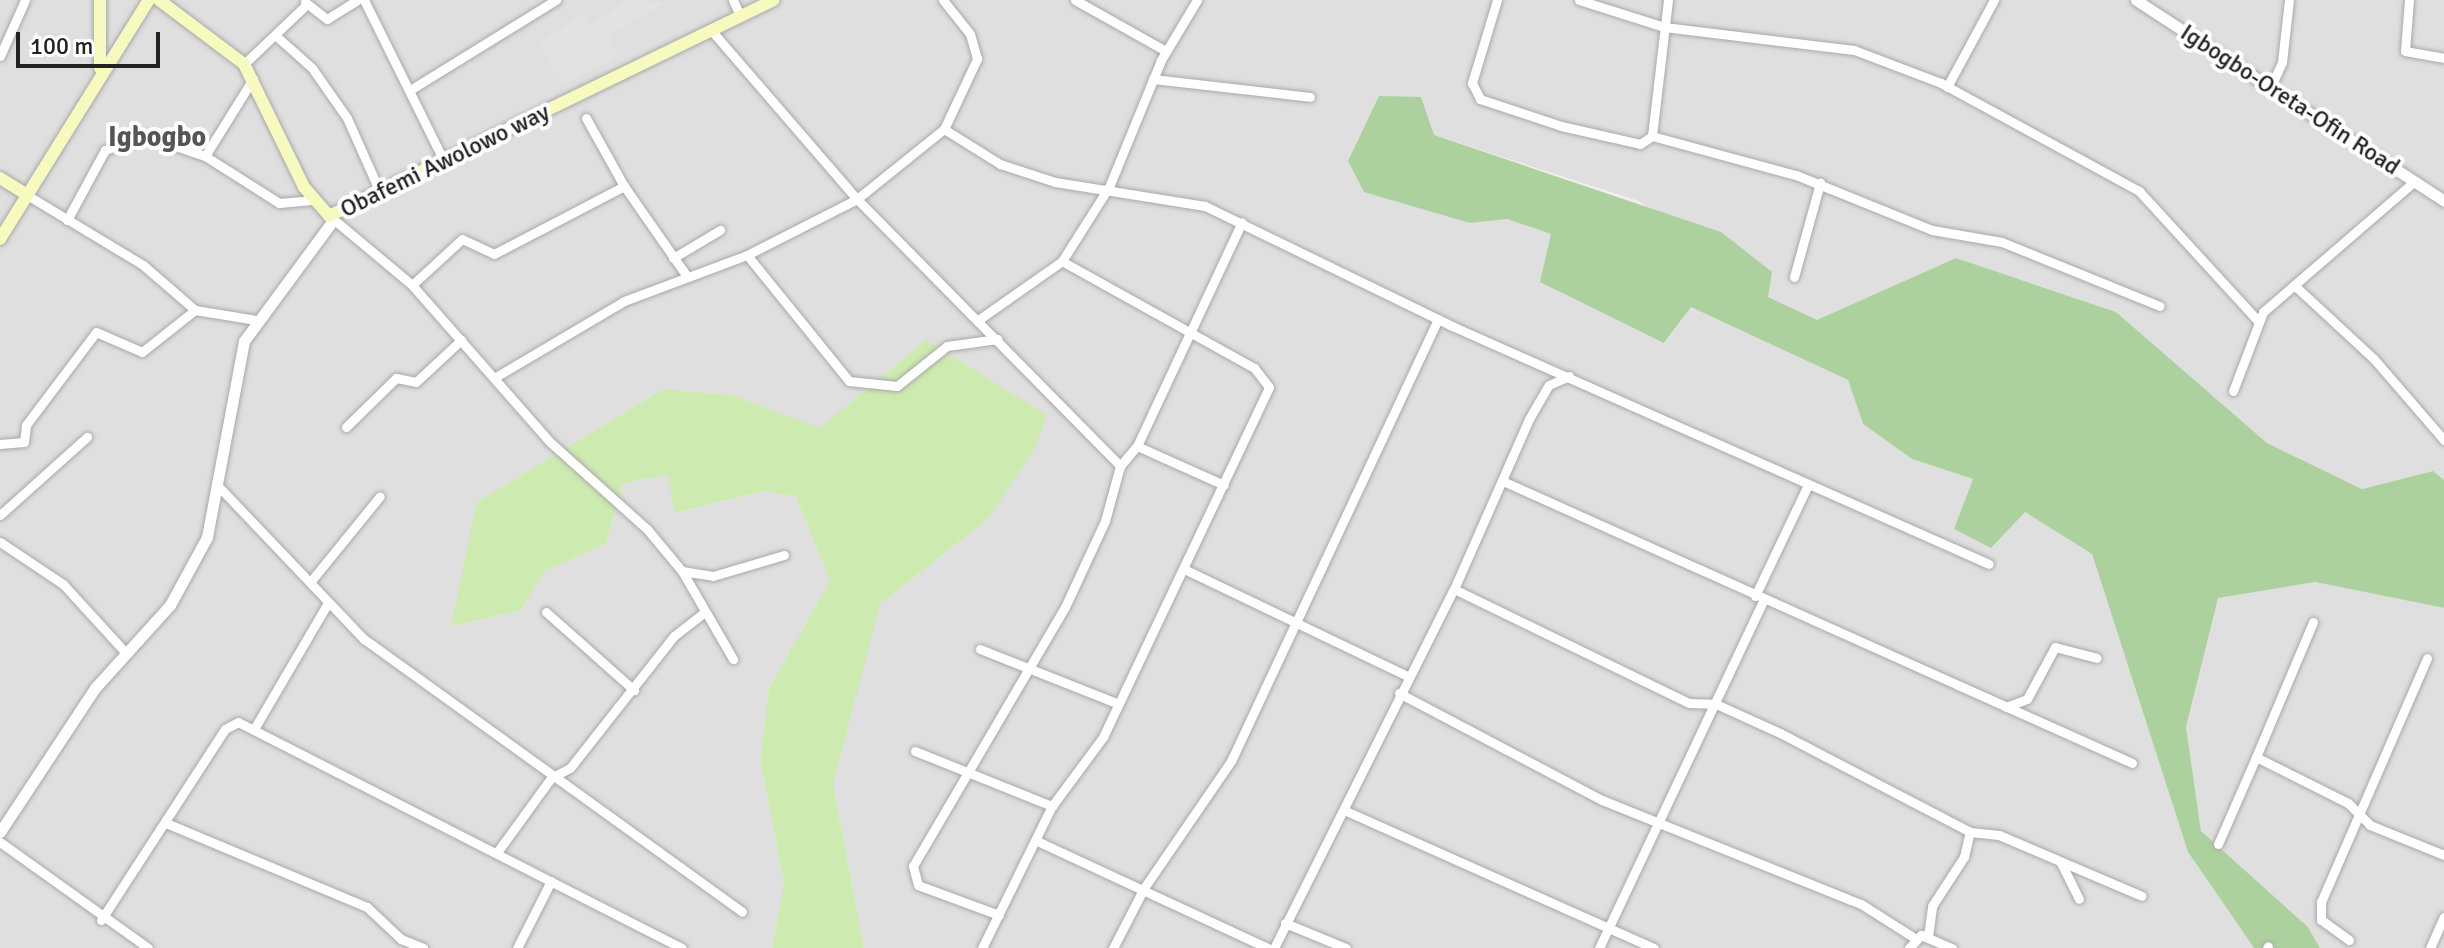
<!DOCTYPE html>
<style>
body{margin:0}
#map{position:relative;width:2444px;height:948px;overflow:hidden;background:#f2efe9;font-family:Signika,sans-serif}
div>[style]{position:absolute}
.residential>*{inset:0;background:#e0dfdf}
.grass>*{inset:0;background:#cdebb0}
.forest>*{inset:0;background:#add19e}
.parking>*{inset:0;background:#e2e2e2}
.roads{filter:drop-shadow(0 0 2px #a9a9a9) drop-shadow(0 0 2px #a9a9a9)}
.minor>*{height:9px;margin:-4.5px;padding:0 4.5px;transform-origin:4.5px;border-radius:4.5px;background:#fff}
.tertiary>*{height:11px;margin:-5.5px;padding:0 5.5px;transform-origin:5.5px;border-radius:5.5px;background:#fff}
.secondary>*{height:12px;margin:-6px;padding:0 6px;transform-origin:6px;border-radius:6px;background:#f7fabf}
span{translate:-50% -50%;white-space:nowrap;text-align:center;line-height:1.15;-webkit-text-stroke:8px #fff;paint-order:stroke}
.street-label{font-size:24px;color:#222}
.quarter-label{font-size:28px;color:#555;font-weight:700}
.scale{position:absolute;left:16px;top:32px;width:144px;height:36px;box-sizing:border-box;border:4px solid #222;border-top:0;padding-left:10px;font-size:24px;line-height:28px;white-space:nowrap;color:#222;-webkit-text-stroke:6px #fff;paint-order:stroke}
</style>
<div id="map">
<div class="residential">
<i style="clip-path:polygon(0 0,2444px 0,2444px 480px,2433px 471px,2362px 489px,2267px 443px,2116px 312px,1956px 258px,1817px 321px,1768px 297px,1639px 201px,1434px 135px,1379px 96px,1469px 223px,1507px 219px,1552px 234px,1665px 343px,1691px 307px,1848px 380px,1863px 424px,1912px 459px,1973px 479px,1955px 529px,2025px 512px,2092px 554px,2188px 852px,2254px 948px,864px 948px,833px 784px,854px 684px,880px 604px,988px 519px,978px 375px,926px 340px,820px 429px,732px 395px,663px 389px,477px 502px,452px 626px,520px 611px,545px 571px,606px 544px,623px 483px,669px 475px,676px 513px,764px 491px,796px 497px,830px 581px,769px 688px,760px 759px,784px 883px,772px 948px,0 948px)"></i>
<i style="clip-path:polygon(2315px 582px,2444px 608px,2444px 948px,2320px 948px,2308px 927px,2201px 831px,2186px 727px,2218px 597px)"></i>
</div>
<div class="grass">
<i style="clip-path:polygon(926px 340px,1047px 415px,1035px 448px,988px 519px,880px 604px,833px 784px,864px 948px,772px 948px,784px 883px,760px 759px,769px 688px,830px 581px,796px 497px,764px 491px,675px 513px,668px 475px,623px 483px,606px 544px,545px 571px,520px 611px,451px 626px,477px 502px,663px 389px,732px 395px,820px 428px)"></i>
</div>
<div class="forest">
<i style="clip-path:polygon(1379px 96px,1421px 97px,1434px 135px,1721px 232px,1772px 272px,1768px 297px,1817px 320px,1956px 258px,2116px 312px,2267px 443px,2362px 489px,2433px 471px,2444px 480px,2444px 608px,2315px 582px,2218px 598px,2186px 727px,2201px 831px,2308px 927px,2320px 948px,2254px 948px,2188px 852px,2092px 554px,2025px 512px,1991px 548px,1954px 529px,1973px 479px,1912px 459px,1863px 424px,1848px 380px,1691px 307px,1664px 343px,1540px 282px,1551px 234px,1507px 219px,1470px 223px,1364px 192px,1348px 161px)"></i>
</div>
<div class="parking">
<i style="clip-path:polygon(628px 0,664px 3px,608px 36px,618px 56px,564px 84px,539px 44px,582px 14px,591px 25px)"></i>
</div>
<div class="roads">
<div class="minor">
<i style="left:364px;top:0;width:180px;rotate:63.6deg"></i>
<i style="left:733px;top:0;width:17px;rotate:66deg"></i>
<i style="left:943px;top:0;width:43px;rotate:51.5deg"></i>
<i style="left:970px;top:34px;width:26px;rotate:74deg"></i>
<i style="left:977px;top:59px;width:77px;rotate:115.2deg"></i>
<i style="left:1075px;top:0;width:104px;rotate:29.3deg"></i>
<i style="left:1497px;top:0;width:87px;rotate:106.8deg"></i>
<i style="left:1472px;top:83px;width:18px;rotate:63deg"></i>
<i style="left:1480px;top:99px;width:85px;rotate:18.4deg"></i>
<i style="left:1561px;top:126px;width:81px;rotate:12.8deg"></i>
<i style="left:1640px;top:144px;width:14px;rotate:-34deg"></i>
<i style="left:1652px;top:136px;width:149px;rotate:15.2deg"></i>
<i style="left:1796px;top:175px;width:147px;rotate:22deg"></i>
<i style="left:1932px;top:230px;width:71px;rotate:9.7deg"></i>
<i style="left:2002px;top:242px;width:170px;rotate:22.1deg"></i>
<i style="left:1579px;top:0;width:89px;rotate:17.6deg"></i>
<i style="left:1664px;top:27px;width:191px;rotate:6.9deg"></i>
<i style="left:1854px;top:50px;width:93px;rotate:20.8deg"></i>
<i style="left:1941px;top:83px;width:226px;rotate:28.6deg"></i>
<i style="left:2139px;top:191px;width:175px;rotate:47.5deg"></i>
<i style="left:2409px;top:0;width:51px;rotate:94.5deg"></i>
<i style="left:2405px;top:51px;width:40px;rotate:10deg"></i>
<i style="left:305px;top:2px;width:28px;rotate:38deg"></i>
<i style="left:327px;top:19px;width:36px;rotate:-32deg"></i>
<i style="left:711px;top:30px;width:223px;rotate:49.2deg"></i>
<i style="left:857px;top:199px;width:375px;rotate:45.4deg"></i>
<i style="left:275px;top:35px;width:50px;rotate:41.7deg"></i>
<i style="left:312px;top:68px;width:61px;rotate:55deg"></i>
<i style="left:347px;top:118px;width:81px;rotate:66deg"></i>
<i style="left:0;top:56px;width:61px;rotate:-65.9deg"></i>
<i style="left:244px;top:64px;width:87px;rotate:-43.6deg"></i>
<i style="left:1153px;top:79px;width:158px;rotate:6.5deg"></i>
<i style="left:2271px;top:86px;width:26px;rotate:-65deg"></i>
<i style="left:2282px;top:62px;width:62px;rotate:-83.6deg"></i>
<i style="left:1947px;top:87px;width:99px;rotate:-61.6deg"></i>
<i style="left:410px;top:90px;width:172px;rotate:-31.7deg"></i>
<i style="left:586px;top:118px;width:78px;rotate:60.8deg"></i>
<i style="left:1652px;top:136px;width:137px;rotate:-83.3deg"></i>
<i style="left:205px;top:156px;width:88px;rotate:32.4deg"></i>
<i style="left:279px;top:203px;width:33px;rotate:-5deg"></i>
<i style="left:27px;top:195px;width:135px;rotate:31.1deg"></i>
<i style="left:143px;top:265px;width:69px;rotate:40.9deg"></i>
<i style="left:195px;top:310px;width:62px;rotate:9.3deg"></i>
<i style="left:332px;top:218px;width:104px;rotate:39.9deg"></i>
<i style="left:412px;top:285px;width:209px;rotate:48.7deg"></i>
<i style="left:550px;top:442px;width:130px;rotate:41.9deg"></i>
<i style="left:647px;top:529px;width:55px;rotate:50.2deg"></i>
<i style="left:682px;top:571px;width:102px;rotate:59.9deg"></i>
<i style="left:67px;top:220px;width:80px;rotate:-61.5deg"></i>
<i style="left:105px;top:150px;width:43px;rotate:-18.9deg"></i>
<i style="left:146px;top:136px;width:62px;rotate:18.7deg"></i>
<i style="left:205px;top:156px;width:91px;rotate:-58.1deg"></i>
<i style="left:747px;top:255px;width:162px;rotate:51deg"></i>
<i style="left:849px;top:381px;width:48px;rotate:5.9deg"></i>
<i style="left:897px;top:386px;width:64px;rotate:-38.7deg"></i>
<i style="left:947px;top:346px;width:51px;rotate:-7.8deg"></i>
<i style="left:673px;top:258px;width:55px;rotate:-30.8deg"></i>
<i style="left:1794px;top:277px;width:98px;rotate:-74.5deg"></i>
<i style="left:412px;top:285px;width:68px;rotate:-42.6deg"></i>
<i style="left:462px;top:239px;width:35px;rotate:25deg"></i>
<i style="left:494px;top:254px;width:147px;rotate:-27.6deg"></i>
<i style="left:624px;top:186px;width:108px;rotate:55.1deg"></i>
<i style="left:2294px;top:285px;width:109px;rotate:42.8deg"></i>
<i style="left:2374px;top:359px;width:107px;rotate:49.2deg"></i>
<i style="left:981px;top:318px;width:99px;rotate:-35.1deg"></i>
<i style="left:1062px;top:261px;width:88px;rotate:-57.6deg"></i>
<i style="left:1109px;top:187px;width:137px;rotate:-67.7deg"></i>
<i style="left:1161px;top:60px;width:70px;rotate:-59deg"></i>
<i style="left:494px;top:378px;width:151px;rotate:-30.6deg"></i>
<i style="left:624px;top:301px;width:131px;rotate:-20.5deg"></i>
<i style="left:747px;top:255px;width:123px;rotate:-27deg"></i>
<i style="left:857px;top:199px;width:112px;rotate:-38.8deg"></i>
<i style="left:944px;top:129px;width:66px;rotate:32deg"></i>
<i style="left:1000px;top:164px;width:58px;rotate:18.1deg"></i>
<i style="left:1055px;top:182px;width:152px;rotate:9.1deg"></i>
<i style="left:1205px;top:206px;width:275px;rotate:25.9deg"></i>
<i style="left:1452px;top:326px;width:587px;rotate:23.9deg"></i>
<i style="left:2233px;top:391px;width:85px;rotate:-69.2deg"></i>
<i style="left:2263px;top:312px;width:201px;rotate:-40.8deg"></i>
<i style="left:346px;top:427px;width:70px;rotate:-44.4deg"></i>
<i style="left:396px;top:378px;width:20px;rotate:11deg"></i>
<i style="left:416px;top:382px;width:62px;rotate:-43deg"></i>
<i style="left:0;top:444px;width:24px;rotate:-5deg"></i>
<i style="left:24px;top:442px;width:17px;rotate:-83deg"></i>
<i style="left:26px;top:425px;width:116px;rotate:-53deg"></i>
<i style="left:96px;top:332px;width:50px;rotate:23.5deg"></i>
<i style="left:142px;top:352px;width:68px;rotate:-38.4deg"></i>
<i style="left:1137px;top:446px;width:247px;rotate:-64.9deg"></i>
<i style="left:1505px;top:482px;width:687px;rotate:24.14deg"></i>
<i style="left:220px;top:488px;width:209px;rotate:46.4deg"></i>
<i style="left:364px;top:639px;width:466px;rotate:35.8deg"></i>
<i style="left:0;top:515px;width:117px;rotate:-41.9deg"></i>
<i style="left:0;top:542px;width:76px;rotate:33.7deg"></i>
<i style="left:63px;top:584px;width:93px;rotate:47.6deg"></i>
<i style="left:1186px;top:570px;width:245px;rotate:25.6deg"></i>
<i style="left:682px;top:571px;width:31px;rotate:9deg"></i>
<i style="left:713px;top:576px;width:74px;rotate:-16.5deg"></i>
<i style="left:311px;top:581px;width:109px;rotate:-50.9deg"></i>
<i style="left:1454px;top:589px;width:261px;rotate:25.9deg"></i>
<i style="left:1689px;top:703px;width:27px;rotate:2deg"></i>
<i style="left:1716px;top:704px;width:70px;rotate:24.4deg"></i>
<i style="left:1780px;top:733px;width:214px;rotate:27.5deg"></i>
<i style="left:1970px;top:832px;width:29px;rotate:6deg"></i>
<i style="left:1999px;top:835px;width:155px;rotate:23.1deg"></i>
<i style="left:1755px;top:596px;width:123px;rotate:-64.5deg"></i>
<i style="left:546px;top:612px;width:118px;rotate:41.6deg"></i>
<i style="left:2313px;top:622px;width:147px;rotate:112.9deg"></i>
<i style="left:2256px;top:757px;width:103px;rotate:26.6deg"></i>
<i style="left:2348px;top:803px;width:31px;rotate:45deg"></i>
<i style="left:2370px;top:825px;width:80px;rotate:22.1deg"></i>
<i style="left:980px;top:649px;width:149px;rotate:21.6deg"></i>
<i style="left:1399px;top:693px;width:229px;rotate:27.8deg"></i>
<i style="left:1602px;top:800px;width:279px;rotate:21.9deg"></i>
<i style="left:1861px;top:904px;width:62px;rotate:32.4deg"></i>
<i style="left:2006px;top:707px;width:22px;rotate:-21deg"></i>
<i style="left:2027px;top:699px;width:59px;rotate:-61.7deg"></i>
<i style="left:2055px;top:647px;width:43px;rotate:14.7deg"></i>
<i style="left:254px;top:729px;width:146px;rotate:-59.6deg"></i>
<i style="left:915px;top:751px;width:148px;rotate:21.9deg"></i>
<i style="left:1346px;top:811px;width:337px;rotate:24deg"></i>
<i style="left:166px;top:823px;width:218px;rotate:22.7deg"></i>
<i style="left:367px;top:907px;width:47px;rotate:43.3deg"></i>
<i style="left:401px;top:939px;width:24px;rotate:22deg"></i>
<i style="left:1037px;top:841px;width:254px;rotate:24.9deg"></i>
<i style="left:0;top:842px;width:182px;rotate:35.6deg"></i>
<i style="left:2218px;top:844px;width:95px;rotate:-66.4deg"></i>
<i style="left:498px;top:851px;width:90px;rotate:-54deg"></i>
<i style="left:551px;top:778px;width:21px;rotate:-28deg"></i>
<i style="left:570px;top:768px;width:168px;rotate:-51.8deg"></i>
<i style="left:674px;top:636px;width:39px;rotate:-38deg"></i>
<i style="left:2061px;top:863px;width:40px;rotate:63.4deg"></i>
<i style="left:999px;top:915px;width:86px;rotate:-159.7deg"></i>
<i style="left:918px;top:885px;width:20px;rotate:-105deg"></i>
<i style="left:913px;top:866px;width:300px;rotate:-59.6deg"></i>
<i style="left:1065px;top:607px;width:95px;rotate:-65.1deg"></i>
<i style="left:1105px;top:521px;width:57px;rotate:-74.7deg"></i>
<i style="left:1120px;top:466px;width:26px;rotate:-50deg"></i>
<i style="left:1137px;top:446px;width:95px;rotate:24.1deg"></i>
<i style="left:101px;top:920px;width:228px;rotate:-57deg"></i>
<i style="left:225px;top:729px;width:15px;rotate:-28deg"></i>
<i style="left:238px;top:722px;width:498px;rotate:27deg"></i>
<i style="left:1285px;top:923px;width:66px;rotate:22.3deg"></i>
<i style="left:1928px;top:936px;width:30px;rotate:-82deg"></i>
<i style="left:1932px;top:906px;width:59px;rotate:-56.9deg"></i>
<i style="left:1964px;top:857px;width:26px;rotate:-77deg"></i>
<i style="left:2349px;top:940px;width:34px;rotate:-144deg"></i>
<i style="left:2321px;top:920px;width:18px;rotate:-90deg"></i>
<i style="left:2321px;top:902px;width:266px;rotate:-66.5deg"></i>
<i style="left:517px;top:948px;width:75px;rotate:-63.1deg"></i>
<i style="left:982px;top:948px;width:158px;rotate:-63.8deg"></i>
<i style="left:1052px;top:806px;width:86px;rotate:-53.5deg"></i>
<i style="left:1103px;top:737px;width:387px;rotate:-64.6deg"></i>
<i style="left:1269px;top:387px;width:24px;rotate:-128deg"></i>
<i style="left:1254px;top:368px;width:220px;rotate:-150.9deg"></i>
<i style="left:1113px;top:948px;width:68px;rotate:-62.7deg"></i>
<i style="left:1144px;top:888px;width:154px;rotate:-55.6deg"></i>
<i style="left:1231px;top:761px;width:488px;rotate:-64.9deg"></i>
<i style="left:1274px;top:948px;width:402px;rotate:-63.4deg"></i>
<i style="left:1454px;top:589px;width:186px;rotate:-66.2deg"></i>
<i style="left:1529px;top:419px;width:39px;rotate:-60deg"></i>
<i style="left:1549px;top:385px;width:22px;rotate:-24deg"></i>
<i style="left:1599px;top:948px;width:384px;rotate:-64.7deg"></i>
<i style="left:1909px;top:948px;width:18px;rotate:-47deg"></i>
<i style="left:1921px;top:935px;width:34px;rotate:23deg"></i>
<i style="left:2267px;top:948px;width:2px;rotate:-63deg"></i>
<i style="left:2430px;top:948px;width:34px;rotate:-66deg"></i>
</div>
<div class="tertiary">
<i style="left:2136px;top:0;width:368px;rotate:33.1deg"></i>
<i style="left:0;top:832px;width:173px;rotate:-56.6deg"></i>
<i style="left:95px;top:688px;width:112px;rotate:-47.9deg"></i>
<i style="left:170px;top:605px;width:77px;rotate:-61.4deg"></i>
<i style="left:207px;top:537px;width:199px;rotate:-79.3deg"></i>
<i style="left:244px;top:341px;width:147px;rotate:-53.6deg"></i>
</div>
<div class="secondary">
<i style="left:159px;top:0;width:106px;rotate:37deg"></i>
<i style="left:244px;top:64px;width:137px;rotate:64deg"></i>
<i style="left:304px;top:187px;width:38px;rotate:49deg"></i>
<i style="left:329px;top:216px;width:494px;rotate:-25.9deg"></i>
<i style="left:100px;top:68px;width:68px;rotate:-90deg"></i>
<i style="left:0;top:178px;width:32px;rotate:32deg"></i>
<i style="left:0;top:239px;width:282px;rotate:-58.1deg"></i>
</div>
</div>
<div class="street-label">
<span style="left:2290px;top:100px;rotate:33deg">Igbogbo-Oreta-Ofin Road</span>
<span style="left:445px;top:161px;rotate:-26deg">Obafemi Awolowo way</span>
</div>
<div class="quarter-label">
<span style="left:157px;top:137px">Igbogbo</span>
</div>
<div class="scale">100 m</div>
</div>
